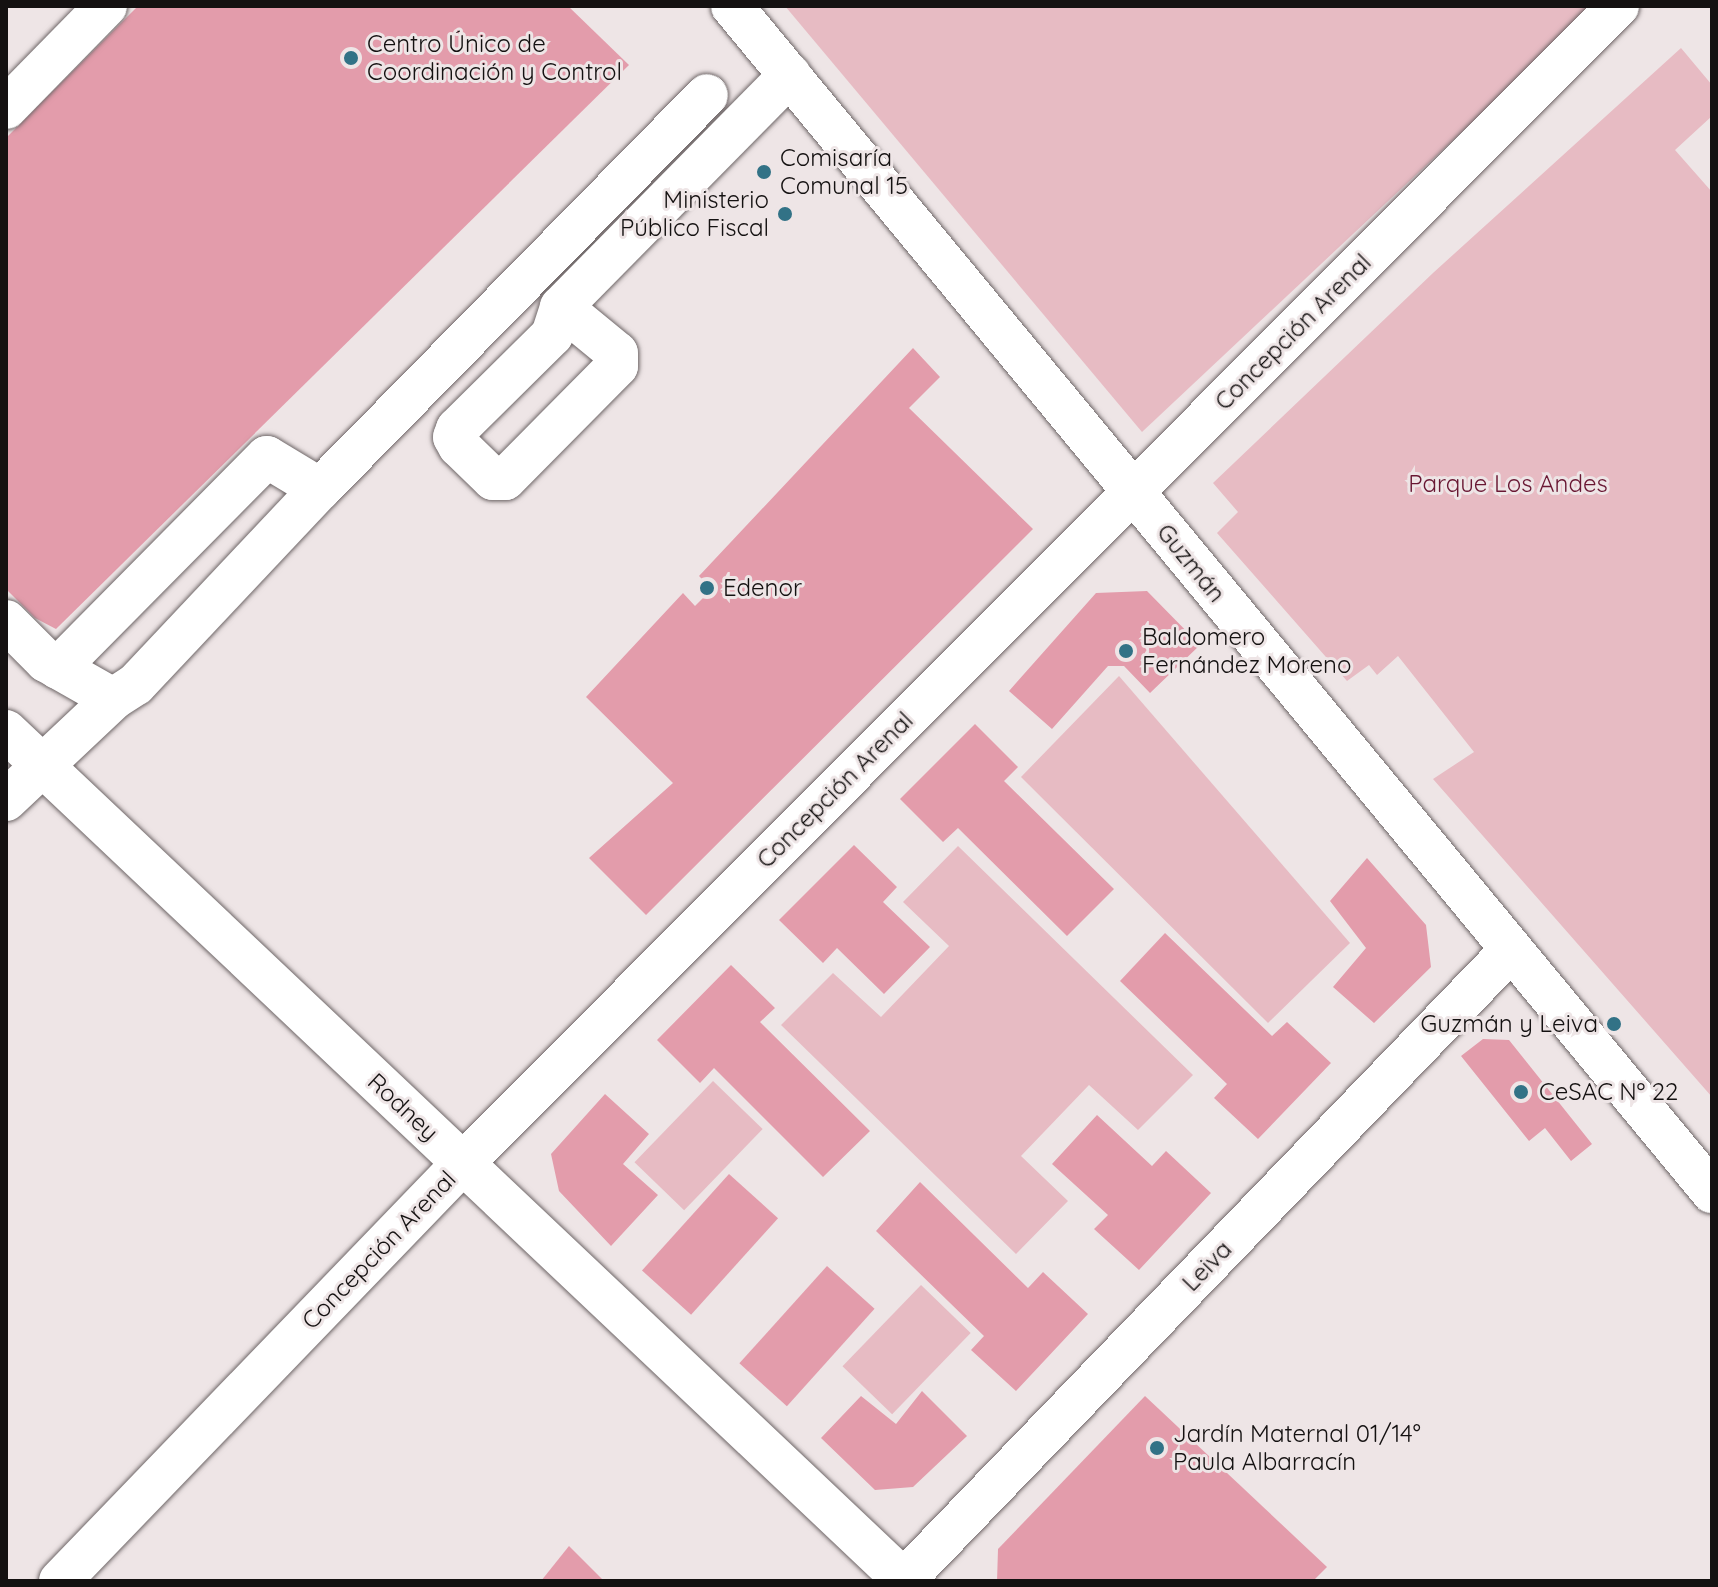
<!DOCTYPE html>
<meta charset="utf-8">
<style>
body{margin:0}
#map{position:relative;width:1718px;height:1587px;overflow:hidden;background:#eee5e6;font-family:Quicksand,sans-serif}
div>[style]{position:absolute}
.green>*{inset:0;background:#e7bbc3;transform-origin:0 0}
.building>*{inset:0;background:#e39cab;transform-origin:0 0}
.roads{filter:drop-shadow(0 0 2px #6e6667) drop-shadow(0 0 2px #6e6667)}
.minor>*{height:42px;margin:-21px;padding:0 21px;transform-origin:21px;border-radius:21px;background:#fff}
.dots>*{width:22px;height:22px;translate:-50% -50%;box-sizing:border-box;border:4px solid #eee5e6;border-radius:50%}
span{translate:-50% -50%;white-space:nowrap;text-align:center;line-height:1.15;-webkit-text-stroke:6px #eee5e6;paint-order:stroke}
.poi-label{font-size:24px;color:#141111}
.left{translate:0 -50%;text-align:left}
.right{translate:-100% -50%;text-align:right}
.street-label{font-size:24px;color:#141111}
.park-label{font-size:24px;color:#691733}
.frame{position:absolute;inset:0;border:8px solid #141111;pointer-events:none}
</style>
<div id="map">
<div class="green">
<i style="clip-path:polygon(785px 6px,1596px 6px,1142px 432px)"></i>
<i style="clip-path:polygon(1681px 48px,1712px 85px,1712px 116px,1675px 150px,1712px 192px,1712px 1097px,1433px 779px,1474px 752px,1398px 656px,1377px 675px,1369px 665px,1347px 681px,1217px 533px,1238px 512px,1213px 483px,1433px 273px)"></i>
<i style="clip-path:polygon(1119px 676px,1350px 943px,1268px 1023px,1021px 777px)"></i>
<i style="clip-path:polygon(958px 846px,1193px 1075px,1138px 1130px,1089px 1085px,1021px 1156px,1068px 1201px,1016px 1254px,781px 1025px,833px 973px,881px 1017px,949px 946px,903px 902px)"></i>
<i style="left:713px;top:1081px;width:69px;height:113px;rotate:44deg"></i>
<i style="left:921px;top:1285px;width:69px;height:113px;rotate:44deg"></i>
</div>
<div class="building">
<i style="clip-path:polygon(138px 6px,568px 6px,629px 65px,56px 629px,35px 618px,6px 589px,6px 138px)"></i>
<i style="clip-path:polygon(913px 348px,940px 377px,909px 408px,1033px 529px,646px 915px,589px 858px,673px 783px,586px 697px,683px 593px,695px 606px,712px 589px,699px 576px)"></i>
<i style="clip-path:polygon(1147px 591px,1200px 645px,1150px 693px,1124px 666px,1108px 666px,1052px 729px,1009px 691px,1096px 593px)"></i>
<i style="clip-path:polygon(975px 724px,1018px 767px,1004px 781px,1114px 889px,1067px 936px,958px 828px,943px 842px,900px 799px)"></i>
<i style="clip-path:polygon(854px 845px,897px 887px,883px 902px,930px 947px,884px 994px,837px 948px,823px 963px,779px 920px)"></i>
<i style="clip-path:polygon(1367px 858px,1426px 925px,1431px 967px,1374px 1023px,1333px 987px,1366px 948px,1330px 901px)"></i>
<i style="clip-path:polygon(1165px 933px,1272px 1036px,1287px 1022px,1331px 1063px,1258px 1139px,1214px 1098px,1227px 1084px,1120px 981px)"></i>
<i style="clip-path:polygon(731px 965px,775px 1008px,760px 1022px,870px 1131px,823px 1177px,714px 1068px,700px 1083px,657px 1040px)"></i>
<i style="clip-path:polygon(1483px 1039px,1509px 1040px,1592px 1144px,1571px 1161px,1545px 1128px,1529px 1141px,1461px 1056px)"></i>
<i style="clip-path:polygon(605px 1094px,649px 1134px,623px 1164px,658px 1195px,611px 1246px,559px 1191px,551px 1154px)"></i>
<i style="clip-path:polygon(1097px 1115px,1152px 1166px,1166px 1151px,1211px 1193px,1139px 1270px,1094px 1229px,1108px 1215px,1052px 1164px)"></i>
<i style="left:729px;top:1174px;width:66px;height:130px;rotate:42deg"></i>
<i style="clip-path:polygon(920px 1182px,1028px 1288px,1043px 1272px,1088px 1314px,1016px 1391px,971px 1350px,984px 1336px,876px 1231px)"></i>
<i style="left:827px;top:1266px;width:64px;height:131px;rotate:42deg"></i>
<i style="clip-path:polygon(922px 1391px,967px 1436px,913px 1487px,875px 1490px,821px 1438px,861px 1396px,896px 1424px)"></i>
<i style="clip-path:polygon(1145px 1396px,1327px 1567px,1313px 1581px,997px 1581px,998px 1549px)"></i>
<i style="clip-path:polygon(569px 1546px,604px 1581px,541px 1581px)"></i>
</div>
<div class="roads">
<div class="minor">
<i style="left:732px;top:6px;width:1539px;rotate:50.43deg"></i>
<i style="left:6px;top:108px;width:143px;rotate:-45.6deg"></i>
<i style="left:561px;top:307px;width:72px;rotate:39.4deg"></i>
<i style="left:617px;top:353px;width:13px;rotate:90deg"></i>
<i style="left:617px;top:366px;width:159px;rotate:134.7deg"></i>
<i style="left:505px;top:479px;width:12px;rotate:180deg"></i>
<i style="left:493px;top:479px;width:47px;rotate:-135.9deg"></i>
<i style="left:459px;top:446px;width:10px;rotate:-119deg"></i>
<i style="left:454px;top:437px;width:9px;rotate:-69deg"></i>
<i style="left:457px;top:429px;width:134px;rotate:-44.7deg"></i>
<i style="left:552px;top:335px;width:29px;rotate:-72deg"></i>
<i style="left:561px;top:307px;width:326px;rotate:-45.4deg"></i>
<i style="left:6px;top:621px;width:57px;rotate:45deg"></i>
<i style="left:46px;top:661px;width:77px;rotate:29.6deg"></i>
<i style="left:113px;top:699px;width:27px;rotate:-33deg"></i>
<i style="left:136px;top:684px;width:268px;rotate:-46.7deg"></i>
<i style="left:320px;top:489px;width:552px;rotate:-45.51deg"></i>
<i style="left:58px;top:668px;width:297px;rotate:-45.3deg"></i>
<i style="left:267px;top:457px;width:62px;rotate:31.1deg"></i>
<i style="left:6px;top:731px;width:1237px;rotate:43.4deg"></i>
<i style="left:6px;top:800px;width:147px;rotate:-43.3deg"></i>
<i style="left:60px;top:1581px;width:581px;rotate:-46.05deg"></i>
<i style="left:463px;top:1163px;width:1635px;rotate:-45.05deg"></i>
<i style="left:903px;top:1581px;width:876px;rotate:-46.06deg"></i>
</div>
</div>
<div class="dots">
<i style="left:351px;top:58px;background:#327286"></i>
<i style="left:764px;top:172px;background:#327286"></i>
<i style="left:785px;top:214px;background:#327286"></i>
<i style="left:707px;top:588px;background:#327286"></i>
<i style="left:1126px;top:651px;background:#327286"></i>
<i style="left:1614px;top:1024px;background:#327286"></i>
<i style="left:1521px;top:1092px;background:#327286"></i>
<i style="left:1157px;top:1448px;background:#327286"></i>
</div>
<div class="poi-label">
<span class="left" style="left:367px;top:58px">Centro Único de<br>Coordinación y Control</span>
<span class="left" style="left:780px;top:172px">Comisaría<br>Comunal 15</span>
<span class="right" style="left:769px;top:214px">Ministerio<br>Público Fiscal</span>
<span class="left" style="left:723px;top:588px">Edenor</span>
<span class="left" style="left:1142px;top:651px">Baldomero<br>Fernández Moreno</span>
<span class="right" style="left:1598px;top:1024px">Guzmán y Leiva</span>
<span class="left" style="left:1539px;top:1092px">CeSAC Nº 22</span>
<span class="left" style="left:1173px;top:1448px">Jardín Maternal 01/14°<br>Paula Albarracín</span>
</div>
<div class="street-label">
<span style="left:1293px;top:332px;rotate:-45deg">Concepción Arenal</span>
<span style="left:1191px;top:563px;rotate:51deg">Guzmán</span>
<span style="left:835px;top:790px;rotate:-45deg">Concepción Arenal</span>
<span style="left:403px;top:1107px;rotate:43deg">Rodney</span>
<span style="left:379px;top:1250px;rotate:-46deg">Concepción Arenal</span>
<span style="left:1207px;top:1266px;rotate:-46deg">Leiva</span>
</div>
<div class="park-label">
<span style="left:1508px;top:484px">Parque Los Andes</span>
</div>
<div class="frame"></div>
</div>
